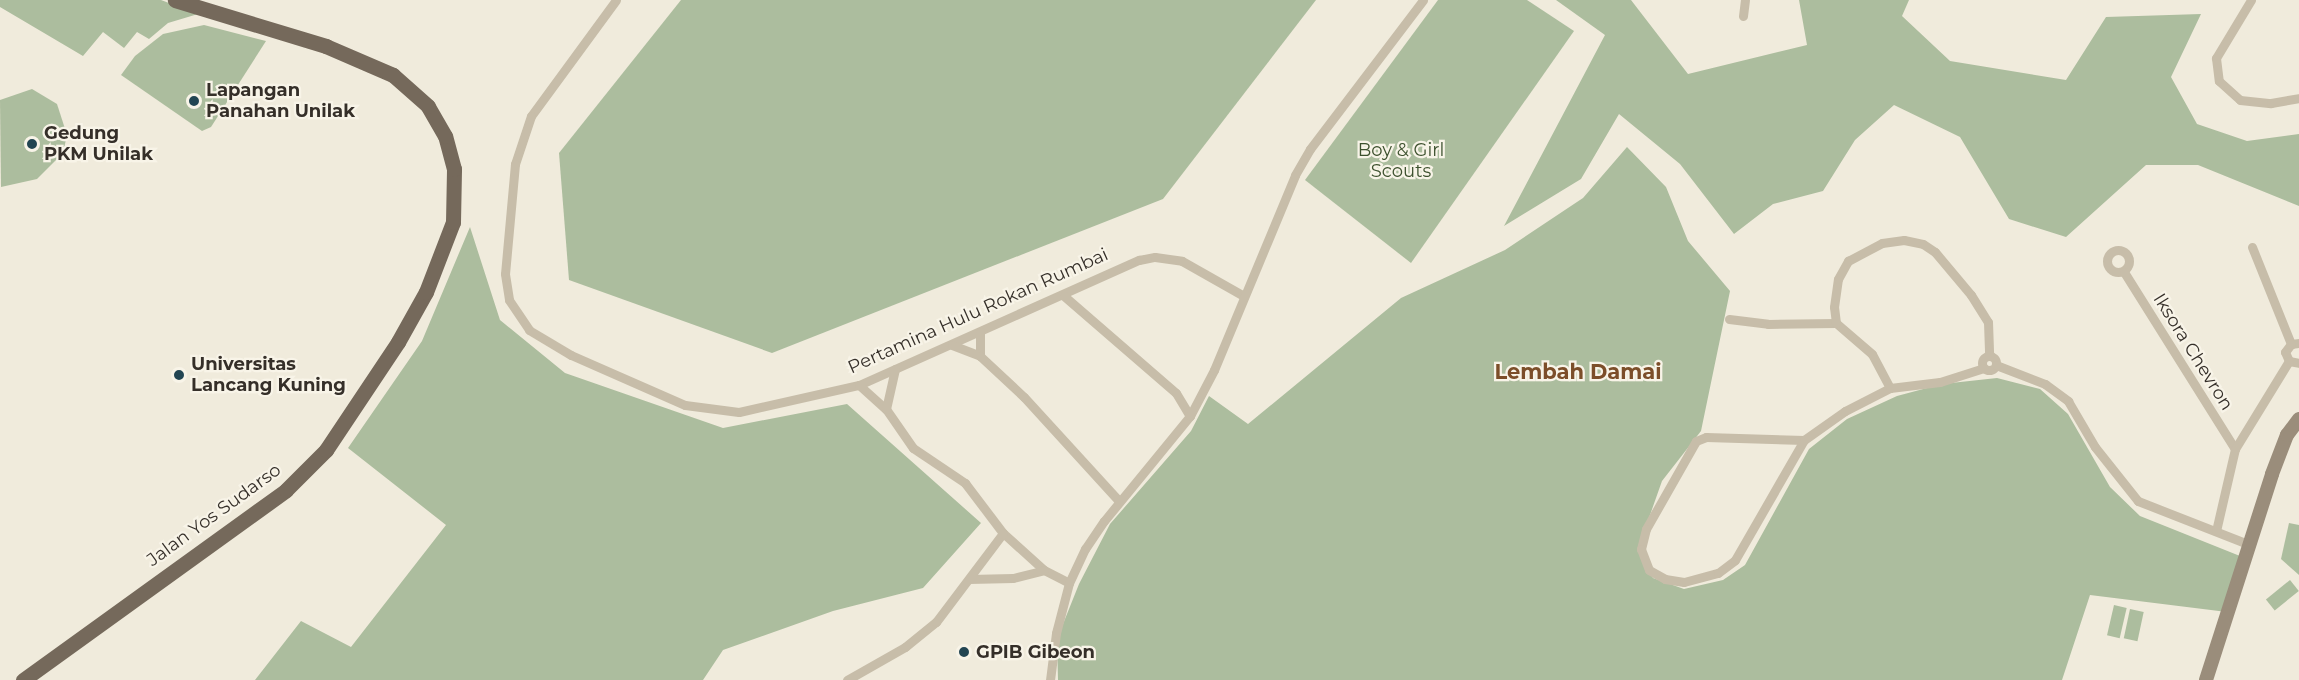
<!DOCTYPE html>
<style>
body{margin:0}
#map{position:relative;width:2299px;height:680px;overflow:hidden;background:#f0ebdc;font-family:Montserrat,sans-serif}
div>[style]{position:absolute}
.green>*{inset:0;background:#acbd9e;transform-origin:0 0}
.street>*{height:9px;margin:-4.5px;padding:0 4.5px;transform-origin:4.5px;border-radius:4.5px;background:#c7bda9}
.street>.ring{margin:-4.5px;padding:0;box-sizing:content-box;background:none;border:9px solid #c7bda9;border-radius:50%}
.secondary>*{height:14px;margin:-7px;padding:0 7px;transform-origin:7px;border-radius:7px;background:#9a8d7b}
.primary>*{height:15px;margin:-7.5px;padding:0 7.5px;transform-origin:7.5px;border-radius:7.5px;background:#75695b}
.dots>*{width:16px;height:16px;translate:-50% -50%;box-sizing:border-box;border:3px solid #f8f4e8;border-radius:50%}
span{translate:-50% -50%;white-space:nowrap;text-align:center;line-height:1.15;-webkit-text-stroke:4.5px #f8f4e8;paint-order:stroke}
.poi-label{font-size:18px;color:#352f29;font-weight:700}
.left{translate:0 -50%;text-align:left}
.park-label{font-size:18px;color:#3d512e}
.street-label{font-size:18px;color:#352f29}
.quarter-label{font-size:21px;color:#7c4e29;font-weight:700}
</style>
<div id="map">
<div class="green">
<i style="clip-path:polygon(0 0,161px 0,198px 14px,168px 23px,149px 39px,137px 32px,124px 48px,103px 32px,83px 56px,0 7px)"></i>
<i style="clip-path:polygon(681px 0,1316px 0,1163px 199px,772px 353px,569px 280px,559px 153px)"></i>
<i style="clip-path:polygon(1438px 0,1527px 0,1574px 31px,1411px 263px,1305px 180px)"></i>
<i style="clip-path:polygon(1556px 0,1631px 0,1688px 74px,1807px 45px,1799px 0,1909px 0,1902px 16px,1950px 61px,2066px 80px,2106px 17px,2201px 14px,2171px 77px,2197px 124px,2247px 141px,2299px 134px,2299px 206px,2198px 165px,2146px 165px,2066px 237px,2009px 219px,1960px 137px,1894px 105px,1855px 140px,1823px 191px,1773px 204px,1734px 234px,1680px 164px,1619px 114px,1581px 179px,1504px 226px,1605px 35px)"></i>
<i style="clip-path:polygon(204px 25px,266px 41px,211px 127px,202px 131px,121px 75px,135px 56px,163px 34px)"></i>
<i style="clip-path:polygon(32px 89px,57px 104px,67px 135px,63px 153px,37px 179px,1px 187px,0 100px)"></i>
<i style="clip-path:polygon(1627px 147px,1666px 187px,1688px 241px,1730px 291px,1701px 431px,1662px 481px,1638px 549px,1653px 578px,1684px 589px,1723px 580px,1745px 565px,1809px 449px,1847px 419px,1897px 396px,1942px 384px,1997px 378px,2040px 389px,2068px 414px,2110px 487px,2140px 516px,2245px 558px,2227px 612px,2090px 595px,2062px 680px,1058px 680px,1057px 639px,1079px 584px,1110px 524px,1191px 431px,1209px 396px,1248px 424px,1401px 298px,1505px 250px,1583px 198px)"></i>
<i style="clip-path:polygon(470px 227px,500px 320px,565px 373px,723px 428px,847px 404px,981px 523px,923px 588px,833px 611px,723px 650px,703px 680px,255px 680px,301px 621px,351px 647px,446px 525px,348px 448px,422px 341px)"></i>
<i style="clip-path:polygon(2289px 523px,2299px 525px,2299px 575px,2281px 559px)"></i>
<i style="left:2290px;top:580px;width:14px;height:31px;rotate:51deg"></i>
<i style="left:2114px;top:605px;width:13px;height:31px;rotate:13deg"></i>
<i style="left:2130px;top:609px;width:14px;height:30px;rotate:12deg"></i>
</div>
<div class="street">
<i style="left:616px;top:0;width:144px;rotate:126.2deg"></i>
<i style="left:531px;top:116px;width:51px;rotate:108.4deg"></i>
<i style="left:515px;top:164px;width:110px;rotate:95.2deg"></i>
<i style="left:505px;top:274px;width:26px;rotate:81deg"></i>
<i style="left:509px;top:300px;width:36px;rotate:56deg"></i>
<i style="left:529px;top:330px;width:49px;rotate:30.8deg"></i>
<i style="left:571px;top:355px;width:124px;rotate:23.7deg"></i>
<i style="left:685px;top:405px;width:54px;rotate:7.4deg"></i>
<i style="left:739px;top:412px;width:123px;rotate:-12.7deg"></i>
<i style="left:859px;top:385px;width:307px;rotate:-24.1deg"></i>
<i style="left:1139px;top:260px;width:16px;rotate:-11deg"></i>
<i style="left:1155px;top:257px;width:27px;rotate:8deg"></i>
<i style="left:1182px;top:261px;width:69px;rotate:29.5deg"></i>
<i style="left:2251px;top:0;width:68px;rotate:121.1deg"></i>
<i style="left:2216px;top:58px;width:23px;rotate:83deg"></i>
<i style="left:2219px;top:81px;width:28px;rotate:42deg"></i>
<i style="left:2240px;top:100px;width:31px;rotate:6deg"></i>
<i style="left:2271px;top:103px;width:28px;rotate:-10deg"></i>
<i style="left:1743px;top:16px;width:16px;rotate:-83deg"></i>
<i style="left:2252px;top:247px;width:105px;rotate:68.1deg"></i>
<i class="ring" style="left:2107px;top:250px;width:13px;height:13px"></i>
<i style="left:2124px;top:272px;width:209px;rotate:57.9deg"></i>
<i style="left:1064px;top:296px;width:148px;rotate:40.9deg"></i>
<i style="left:1176px;top:393px;width:27px;rotate:59deg"></i>
<i style="left:1729px;top:319px;width:39px;rotate:7deg"></i>
<i style="left:1768px;top:324px;width:68px;rotate:-0.8deg"></i>
<i style="left:980px;top:332px;width:24px;rotate:90deg"></i>
<i style="left:2299px;top:343px;width:8px;rotate:173deg"></i>
<i style="left:2291px;top:344px;width:10px;rotate:127deg"></i>
<i style="left:2285px;top:352px;width:10px;rotate:66deg"></i>
<i style="left:2289px;top:361px;width:10px;rotate:11deg"></i>
<i style="left:952px;top:345px;width:30px;rotate:21deg"></i>
<i style="left:980px;top:356px;width:60px;rotate:43deg"></i>
<i style="left:1024px;top:397px;width:141px;rotate:47.6deg"></i>
<i class="ring" style="left:1982px;top:356px;width:5px;height:5px"></i>
<i style="left:1996px;top:365px;width:53px;rotate:21.2deg"></i>
<i style="left:2045px;top:384px;width:29px;rotate:36deg"></i>
<i style="left:2068px;top:401px;width:53px;rotate:59.6deg"></i>
<i style="left:2095px;top:447px;width:69px;rotate:51.5deg"></i>
<i style="left:2138px;top:501px;width:120px;rotate:21.4deg"></i>
<i style="left:859px;top:385px;width:36px;rotate:42deg"></i>
<i style="left:886px;top:409px;width:47px;rotate:55.3deg"></i>
<i style="left:913px;top:448px;width:63px;rotate:33.9deg"></i>
<i style="left:965px;top:483px;width:63px;rotate:52.8deg"></i>
<i style="left:1003px;top:533px;width:55px;rotate:42.1deg"></i>
<i style="left:1044px;top:570px;width:28px;rotate:27deg"></i>
<i style="left:1890px;top:388px;width:38px;rotate:-118deg"></i>
<i style="left:1872px;top:354px;width:48px;rotate:-139.3deg"></i>
<i style="left:1836px;top:323px;width:16px;rotate:-97deg"></i>
<i style="left:1834px;top:307px;width:28px;rotate:-82deg"></i>
<i style="left:1838px;top:279px;width:21px;rotate:-61deg"></i>
<i style="left:1848px;top:261px;width:38px;rotate:-28deg"></i>
<i style="left:1882px;top:243px;width:22px;rotate:-8deg"></i>
<i style="left:1904px;top:240px;width:19px;rotate:12deg"></i>
<i style="left:1923px;top:244px;width:14px;rotate:34deg"></i>
<i style="left:1935px;top:252px;width:56px;rotate:50.1deg"></i>
<i style="left:1971px;top:295px;width:32px;rotate:58deg"></i>
<i style="left:1988px;top:322px;width:34px;rotate:88deg"></i>
<i style="left:886px;top:409px;width:41px;rotate:-77.3deg"></i>
<i style="left:1804px;top:440px;width:98px;rotate:-178.2deg"></i>
<i style="left:1706px;top:437px;width:11px;rotate:158deg"></i>
<i style="left:1696px;top:441px;width:101px;rotate:119.6deg"></i>
<i style="left:1646px;top:529px;width:21px;rotate:104deg"></i>
<i style="left:1641px;top:549px;width:22px;rotate:69deg"></i>
<i style="left:1649px;top:570px;width:18px;rotate:29deg"></i>
<i style="left:1665px;top:579px;width:19px;rotate:9deg"></i>
<i style="left:1684px;top:582px;width:35px;rotate:-15deg"></i>
<i style="left:1718px;top:573px;width:21px;rotate:-37deg"></i>
<i style="left:1735px;top:560px;width:138px;rotate:-60.1deg"></i>
<i style="left:1804px;top:440px;width:50px;rotate:-35.3deg"></i>
<i style="left:1845px;top:411px;width:51px;rotate:-27.1deg"></i>
<i style="left:1890px;top:388px;width:50px;rotate:-6.8deg"></i>
<i style="left:1940px;top:382px;width:46px;rotate:-17.7deg"></i>
<i style="left:2216px;top:531px;width:84px;rotate:-77deg"></i>
<i style="left:2235px;top:449px;width:103px;rotate:-58.5deg"></i>
<i style="left:969px;top:579px;width:44px;rotate:-1.3deg"></i>
<i style="left:1013px;top:578px;width:32px;rotate:-14deg"></i>
<i style="left:847px;top:680px;width:67px;rotate:-29.6deg"></i>
<i style="left:905px;top:647px;width:40px;rotate:-39deg"></i>
<i style="left:936px;top:622px;width:111px;rotate:-53deg"></i>
<i style="left:1050px;top:680px;width:47px;rotate:-82.7deg"></i>
<i style="left:1056px;top:633px;width:52px;rotate:-75.4deg"></i>
<i style="left:1069px;top:583px;width:38px;rotate:-65deg"></i>
<i style="left:1085px;top:549px;width:34px;rotate:-56deg"></i>
<i style="left:1104px;top:521px;width:136px;rotate:-50.7deg"></i>
<i style="left:1190px;top:416px;width:52px;rotate:-62.4deg"></i>
<i style="left:1214px;top:370px;width:211px;rotate:-67.4deg"></i>
<i style="left:1295px;top:175px;width:30px;rotate:-60deg"></i>
<i style="left:1310px;top:149px;width:187px;rotate:-52.8deg"></i>
</div>
<div class="secondary">
<i style="left:2206px;top:680px;width:216px;rotate:-72.2deg"></i>
<i style="left:2272px;top:474px;width:42px;rotate:-69deg"></i>
<i style="left:2287px;top:435px;width:20px;rotate:-53deg"></i>
</div>
<div class="primary">
<i style="left:23px;top:680px;width:324px;rotate:-35.8deg"></i>
<i style="left:286px;top:490px;width:57px;rotate:-45deg"></i>
<i style="left:326px;top:450px;width:130px;rotate:-56.3deg"></i>
<i style="left:398px;top:342px;width:57px;rotate:-60.8deg"></i>
<i style="left:426px;top:292px;width:75px;rotate:-68.9deg"></i>
<i style="left:453px;top:222px;width:53px;rotate:-88.9deg"></i>
<i style="left:454px;top:169px;width:34px;rotate:-105deg"></i>
<i style="left:445px;top:136px;width:34px;rotate:-120deg"></i>
<i style="left:428px;top:106px;width:47px;rotate:-138.5deg"></i>
<i style="left:393px;top:75px;width:73px;rotate:-156.6deg"></i>
<i style="left:326px;top:46px;width:158px;rotate:-163.1deg"></i>
</div>
<div class="dots">
<i style="left:194px;top:101px;background:#224552"></i>
<i style="left:32px;top:144px;background:#224552"></i>
<i style="left:179px;top:375px;background:#224552"></i>
<i style="left:964px;top:652px;background:#224552"></i>
</div>
<div class="poi-label">
<span class="left" style="left:206px;top:101px">Lapangan<br>Panahan Unilak</span>
<span class="left" style="left:44px;top:144px">Gedung<br>PKM Unilak</span>
<span class="left" style="left:191px;top:375px">Universitas<br>Lancang Kuning</span>
<span class="left" style="left:976px;top:652px">GPIB Gibeon</span>
</div>
<div class="park-label">
<span style="left:1401px;top:161px">Boy &amp; Girl<br>Scouts</span>
</div>
<div class="street-label">
<span style="left:978px;top:311px;rotate:-24deg">Pertamina Hulu Rokan Rumbai</span>
<span style="left:2193px;top:352px;rotate:58deg">Iksora Chevron</span>
<span style="left:214px;top:515px;rotate:-36deg">Jalan Yos Sudarso</span>
</div>
<div class="quarter-label">
<span style="left:1578px;top:372px">Lembah Damai</span>
</div>
</div>
